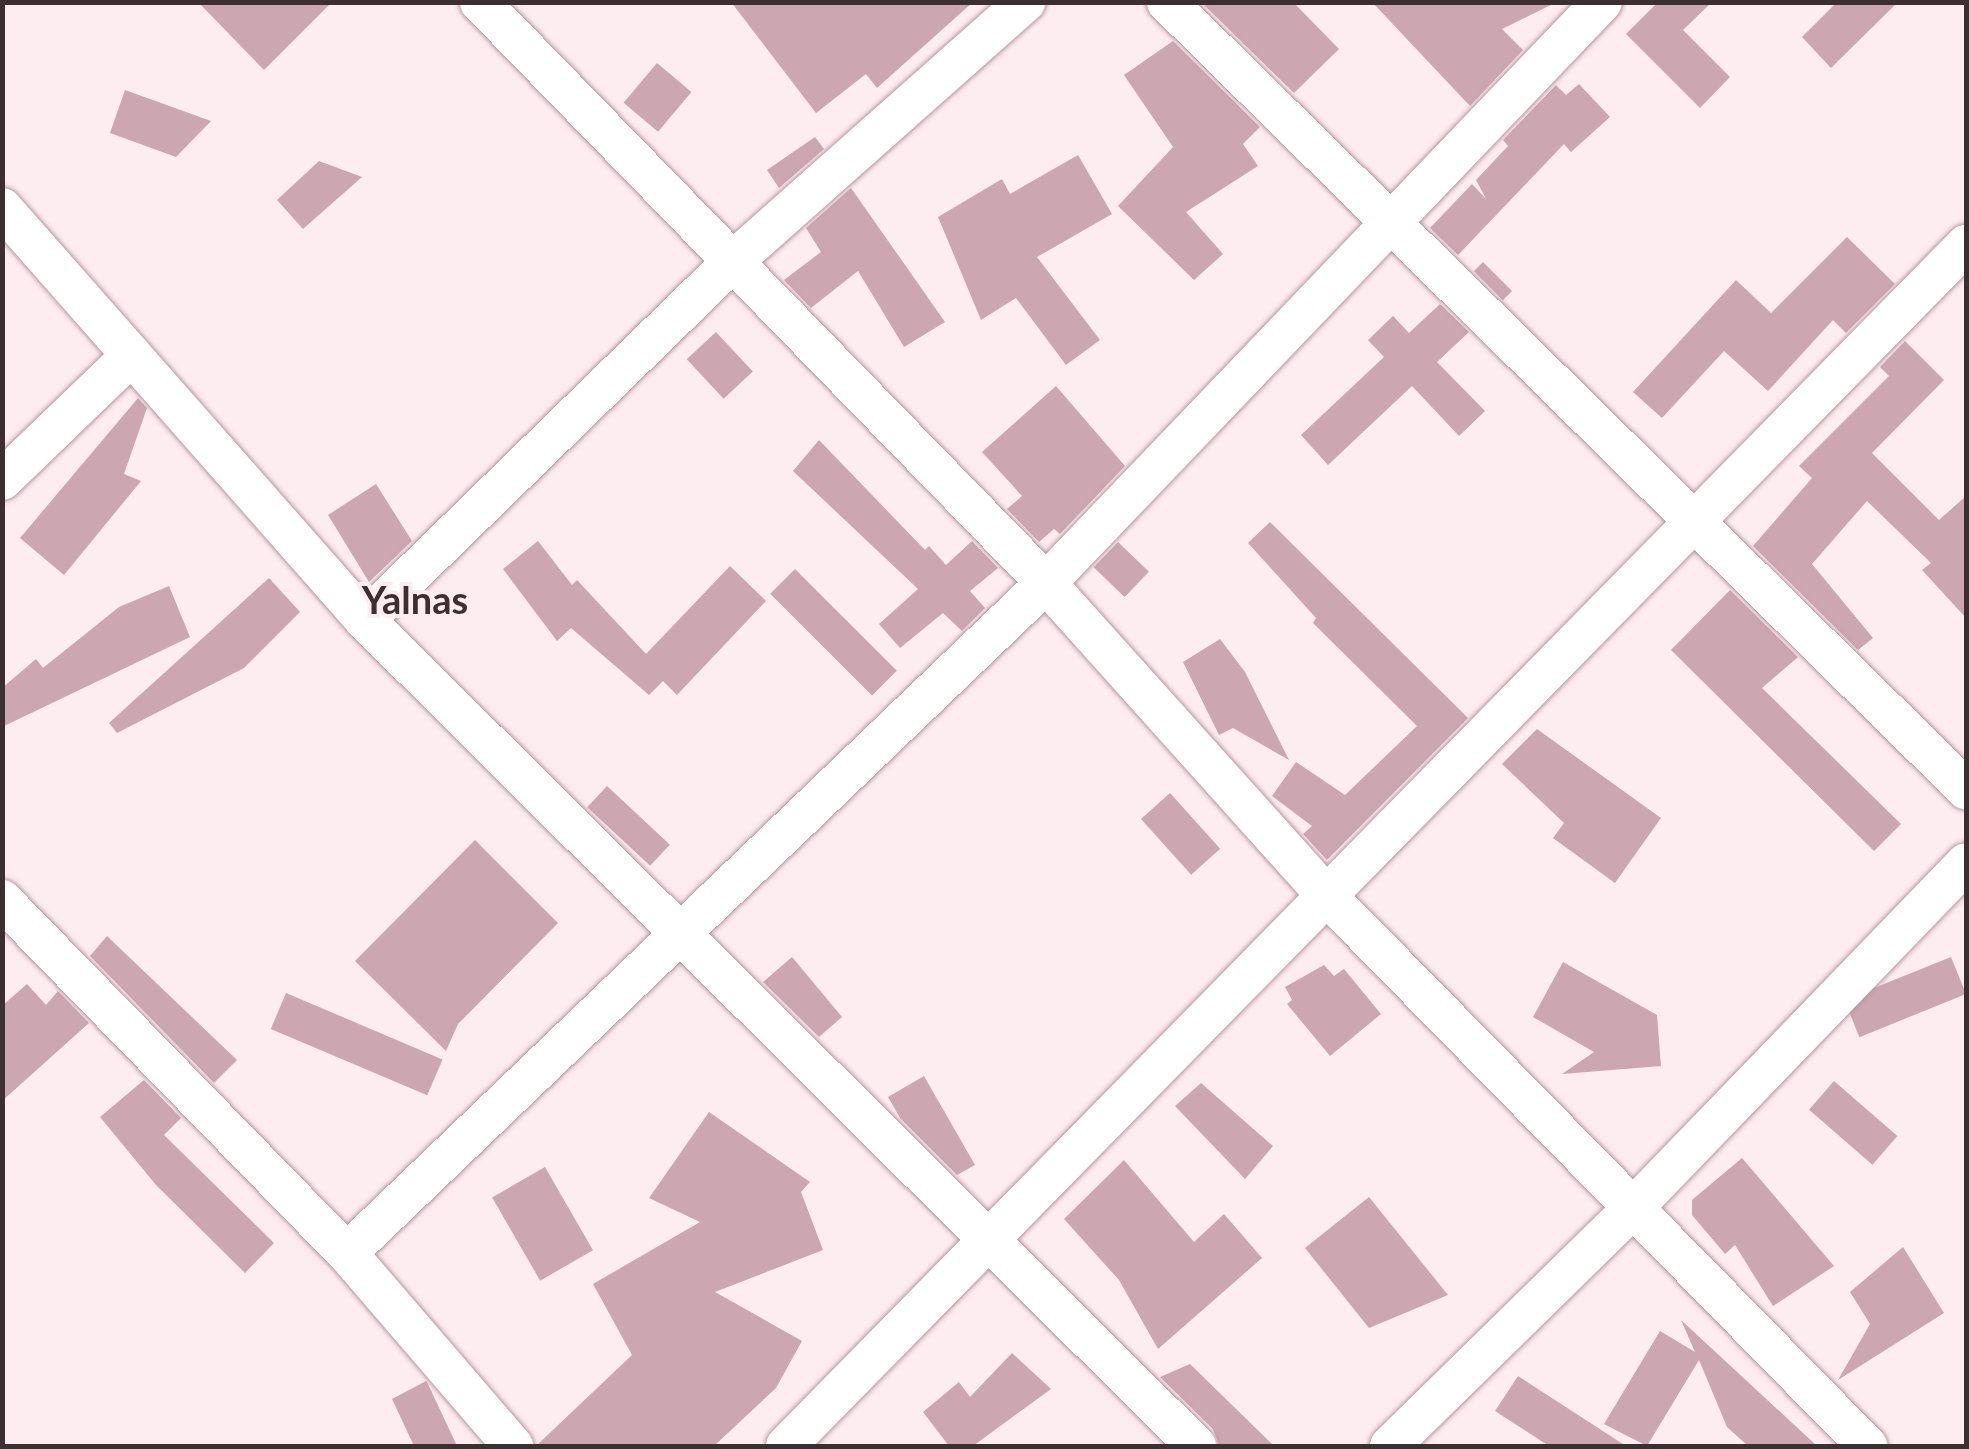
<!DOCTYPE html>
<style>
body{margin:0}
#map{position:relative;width:1969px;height:1449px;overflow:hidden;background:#fdecf0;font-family:Lato,sans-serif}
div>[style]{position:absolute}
.building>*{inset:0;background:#cca6b0;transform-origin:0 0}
.roads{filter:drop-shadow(0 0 2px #ba959e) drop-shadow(0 0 2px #ba959e)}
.street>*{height:40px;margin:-20px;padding:0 20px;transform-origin:20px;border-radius:20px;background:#fff}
span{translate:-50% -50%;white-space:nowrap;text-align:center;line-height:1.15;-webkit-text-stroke:8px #fdecf0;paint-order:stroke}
.neighbourhood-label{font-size:38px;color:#3d2e32;font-weight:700}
.frame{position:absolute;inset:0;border:5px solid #3d2e32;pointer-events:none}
</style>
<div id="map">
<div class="building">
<i style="clip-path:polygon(198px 2px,332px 2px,264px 70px)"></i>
<i style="clip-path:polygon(731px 2px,973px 2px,877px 88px,866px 74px,816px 113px)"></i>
<i style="clip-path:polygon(1201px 2px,1293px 2px,1339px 49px,1294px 93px)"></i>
<i style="clip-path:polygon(1372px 2px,1557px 2px,1502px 29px,1523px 50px,1470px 106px)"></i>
<i style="clip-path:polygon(1658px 2px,1712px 2px,1683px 30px,1730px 77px,1700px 108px,1626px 34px)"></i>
<i style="clip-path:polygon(1837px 2px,1898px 2px,1831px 68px,1802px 37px)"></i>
<i style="clip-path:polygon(1173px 41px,1260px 127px,1243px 144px,1258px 166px,1186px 212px,1223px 254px,1194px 280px,1118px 206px,1173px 147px,1124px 75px)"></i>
<i style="left:657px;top:63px;width:45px;height:52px;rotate:40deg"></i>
<i style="clip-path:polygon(1579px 84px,1610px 117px,1571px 152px,1564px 144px,1458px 255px,1430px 228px,1472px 184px,1486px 199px,1476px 180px,1508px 146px,1503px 140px,1556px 85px,1566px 95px)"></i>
<i style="clip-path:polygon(125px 90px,211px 121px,176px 157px,110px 133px)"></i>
<i style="clip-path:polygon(815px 137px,824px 149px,779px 188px,767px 170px)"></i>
<i style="clip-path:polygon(1078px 155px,1112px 214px,1037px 257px,1100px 340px,1066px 365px,1016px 298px,981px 320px,938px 217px,1002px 179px,1010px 194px)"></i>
<i style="clip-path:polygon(319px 161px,362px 177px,303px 229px,277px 200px)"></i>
<i style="clip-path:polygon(851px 188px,945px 322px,904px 347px,858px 271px,811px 308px,784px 280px,821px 252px,806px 228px)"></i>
<i style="clip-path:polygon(1847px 237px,1895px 284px,1846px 333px,1833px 320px,1768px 391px,1724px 351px,1662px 418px,1633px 392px,1736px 280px,1771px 313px)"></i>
<i style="left:1483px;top:262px;width:41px;height:13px;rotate:45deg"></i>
<i style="clip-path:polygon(1440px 304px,1469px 332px,1437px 362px,1485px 411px,1459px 436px,1412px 386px,1328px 465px,1301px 435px,1384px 357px,1368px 340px,1393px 316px,1409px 333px)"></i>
<i style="left:716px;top:332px;width:54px;height:40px;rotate:47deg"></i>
<i style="clip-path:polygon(1905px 341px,1944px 380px,1872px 453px,1939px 520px,1966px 496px,1966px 618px,1922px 570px,1931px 563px,1867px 501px,1812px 564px,1873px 638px,1858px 650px,1753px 546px,1812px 478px,1799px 466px,1889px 376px,1880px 367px)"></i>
<i style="clip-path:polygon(1056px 386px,1125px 466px,1060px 534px,1054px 529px,1039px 542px,1007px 509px,1022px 496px,982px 452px)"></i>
<i style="clip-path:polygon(138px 398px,147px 408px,124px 474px,141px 481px,64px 575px,20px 538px)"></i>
<i style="clip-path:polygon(819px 440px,925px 550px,929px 546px,946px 565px,972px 541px,998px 568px,970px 591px,985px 608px,962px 631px,943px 613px,900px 648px,879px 624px,918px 589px,793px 471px)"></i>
<i style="clip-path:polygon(376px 484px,412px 541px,369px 582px,328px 515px)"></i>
<i style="clip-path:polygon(1270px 522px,1468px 718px,1327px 860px,1303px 834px,1312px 826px,1272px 796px,1296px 762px,1345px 795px,1417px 726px,1313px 623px,1316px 618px,1248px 543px)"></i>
<i style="clip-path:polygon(538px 541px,572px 585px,577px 580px,646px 654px,730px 566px,766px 601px,677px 695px,663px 681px,649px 695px,571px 628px,557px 641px,503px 569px)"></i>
<i style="left:1118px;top:542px;width:43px;height:35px;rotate:44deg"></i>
<i style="left:795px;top:569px;width:144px;height:35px;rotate:45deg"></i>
<i style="clip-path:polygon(269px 578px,300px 612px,244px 668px,117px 733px,109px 723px)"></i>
<i style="clip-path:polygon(169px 586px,190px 637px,2px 727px,2px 688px,36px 659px,43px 668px,119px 607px)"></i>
<i style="clip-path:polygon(1730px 590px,1798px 657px,1762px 688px,1901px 824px,1874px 851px,1671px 650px)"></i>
<i style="clip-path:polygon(1220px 639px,1245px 672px,1289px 760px,1233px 728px,1219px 735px,1183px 662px)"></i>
<i style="clip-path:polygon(1537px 729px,1661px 818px,1615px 883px,1553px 838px,1564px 823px,1502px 764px)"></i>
<i style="left:607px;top:786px;width:86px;height:29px;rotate:43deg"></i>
<i style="left:1170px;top:793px;width:75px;height:39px;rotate:48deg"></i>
<i style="clip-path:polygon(475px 840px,558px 923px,458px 1024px,446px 1051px,355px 961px)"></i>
<i style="clip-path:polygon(107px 936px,237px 1060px,214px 1083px,90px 956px)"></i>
<i style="clip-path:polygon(792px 957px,842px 1017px,819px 1037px,763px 982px)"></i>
<i style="left:1951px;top:957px;width:40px;height:115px;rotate:68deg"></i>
<i style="clip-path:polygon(1563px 962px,1657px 1015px,1661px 1066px,1562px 1074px,1594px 1052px,1533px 1017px)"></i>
<i style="clip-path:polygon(1324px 965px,1334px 976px,1344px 969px,1381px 1014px,1330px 1056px,1287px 1004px,1292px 1000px,1285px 987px)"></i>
<i style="clip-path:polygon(27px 984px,46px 1005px,58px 991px,89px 1023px,2px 1101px,2px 1006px)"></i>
<i style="left:286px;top:993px;width:170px;height:39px;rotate:23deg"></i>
<i style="clip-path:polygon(924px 1076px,975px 1165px,957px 1175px,900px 1118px,888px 1097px)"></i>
<i style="clip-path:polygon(144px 1080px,181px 1118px,164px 1135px,274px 1243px,245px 1273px,156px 1185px,100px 1117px)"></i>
<i style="left:1834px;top:1081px;width:84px;height:38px;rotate:41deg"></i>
<i style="clip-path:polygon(1201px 1083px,1273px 1146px,1245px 1179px,1175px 1106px)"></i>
<i style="clip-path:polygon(709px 1112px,810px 1182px,801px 1192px,823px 1250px,715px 1292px,802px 1341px,776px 1388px,714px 1446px,536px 1446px,632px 1355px,593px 1284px,700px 1222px,649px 1198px)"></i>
<i style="clip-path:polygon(1742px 1158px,1834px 1266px,1773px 1306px,1735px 1245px,1725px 1254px,1692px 1215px,1692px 1200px)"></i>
<i style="clip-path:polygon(1124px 1160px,1194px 1242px,1224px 1214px,1262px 1258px,1158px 1349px,1119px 1280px,1064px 1219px)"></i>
<i style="left:545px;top:1167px;width:96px;height:61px;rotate:60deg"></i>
<i style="clip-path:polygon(1369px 1197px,1448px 1295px,1369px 1328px,1305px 1248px)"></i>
<i style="clip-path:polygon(1903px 1247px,1944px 1313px,1838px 1380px,1870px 1324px,1850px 1292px)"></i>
<i style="clip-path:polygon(1681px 1320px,1817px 1446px,1748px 1446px,1727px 1427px,1699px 1360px,1647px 1446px,1604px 1424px,1660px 1331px,1695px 1352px)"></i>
<i style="clip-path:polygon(1012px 1353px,1051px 1389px,973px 1446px,949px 1446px,923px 1412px,959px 1382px,970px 1397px)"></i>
<i style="clip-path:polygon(1190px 1364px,1274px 1446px,1219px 1445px,1213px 1429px,1160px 1377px)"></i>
<i style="clip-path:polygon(1518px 1376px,1626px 1446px,1549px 1446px,1495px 1411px)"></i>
<i style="clip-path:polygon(426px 1381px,427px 1382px,457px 1446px,414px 1446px,392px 1399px)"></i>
</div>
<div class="roads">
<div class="street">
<i style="left:480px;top:2px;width:811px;rotate:45.75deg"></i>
<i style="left:1046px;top:583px;width:418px;rotate:48.1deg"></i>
<i style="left:1325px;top:894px;width:774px;rotate:45.52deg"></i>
<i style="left:1167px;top:2px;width:1122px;rotate:44.57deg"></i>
<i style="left:2px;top:208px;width:549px;rotate:48.62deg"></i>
<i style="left:365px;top:620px;width:1172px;rotate:44.83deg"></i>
<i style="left:2px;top:480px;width:180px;rotate:-43.9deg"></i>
<i style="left:365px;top:620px;width:510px;rotate:-44.28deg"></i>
<i style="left:730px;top:264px;width:395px;rotate:-41.6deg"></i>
<i style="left:2px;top:900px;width:494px;rotate:45.7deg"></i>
<i style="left:347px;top:1253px;width:255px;rotate:49.3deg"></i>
<i style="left:347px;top:1253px;width:968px;rotate:-43.79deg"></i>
<i style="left:1046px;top:583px;width:804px;rotate:-46.26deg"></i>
<i style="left:786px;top:1446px;width:1684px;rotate:-45.51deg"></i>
<i style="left:1390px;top:1446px;width:342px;rotate:-44.4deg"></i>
<i style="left:1634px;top:1207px;width:478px;rotate:-46deg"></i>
</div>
</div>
<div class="neighbourhood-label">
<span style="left:415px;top:600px">Yalnas</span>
</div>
<div class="frame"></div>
</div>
